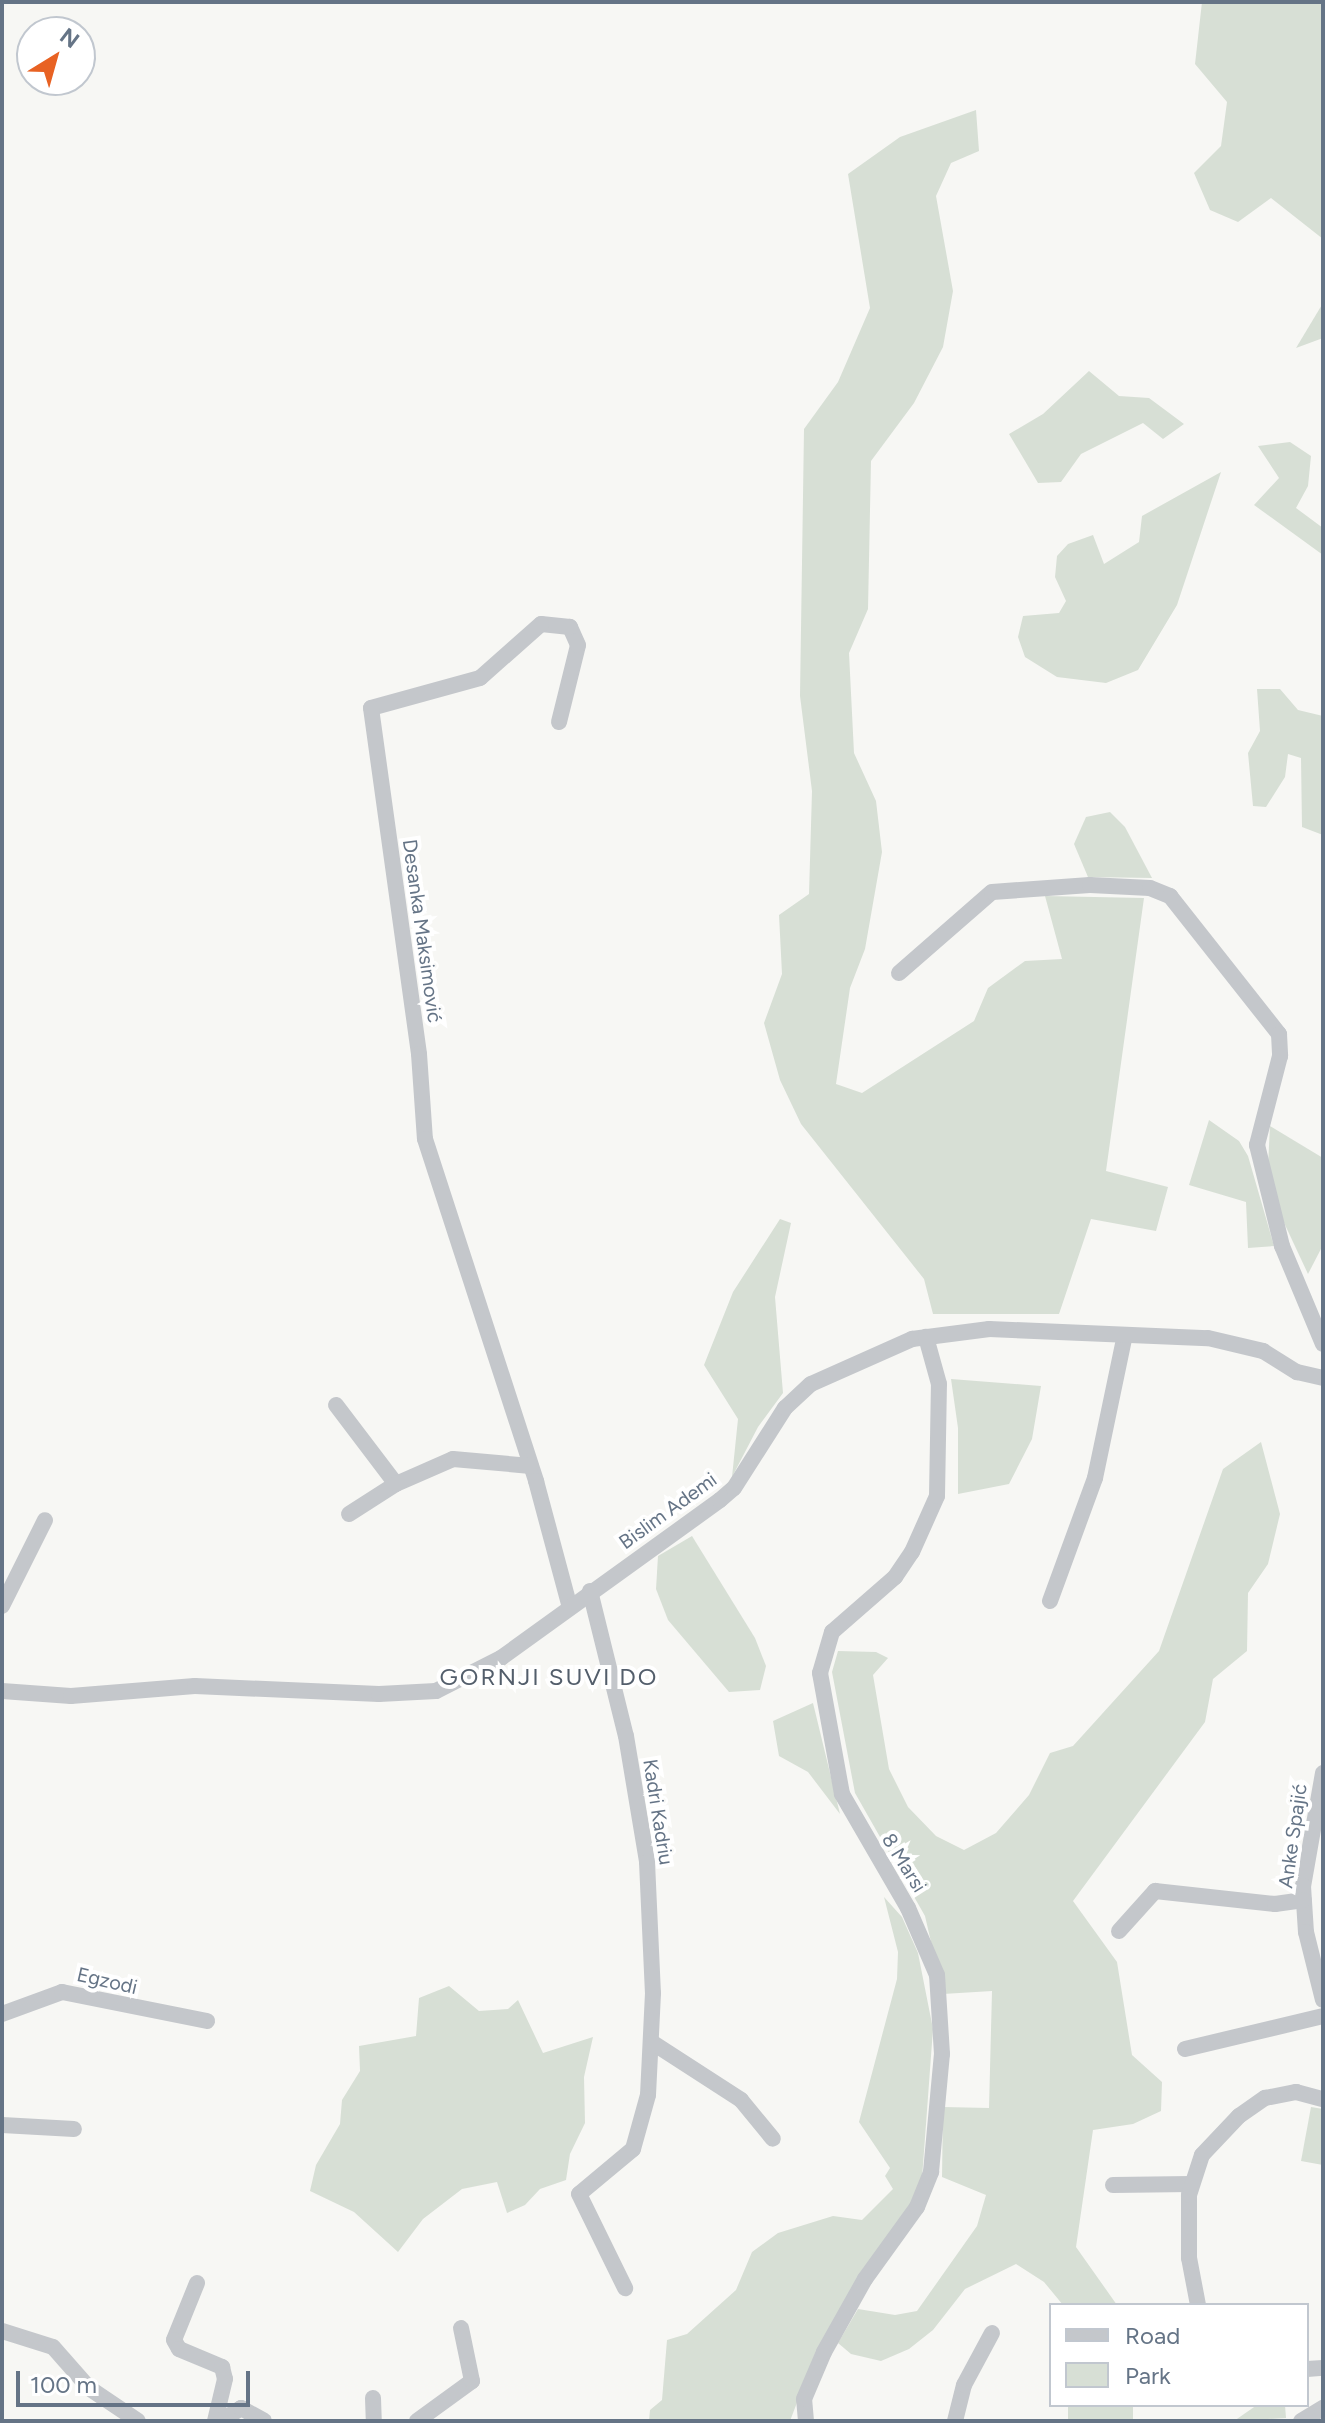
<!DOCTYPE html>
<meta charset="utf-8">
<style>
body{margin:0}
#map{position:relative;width:1325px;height:2423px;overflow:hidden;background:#f7f7f4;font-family:Figtree,sans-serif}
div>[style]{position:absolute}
.green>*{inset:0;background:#d7dfd5;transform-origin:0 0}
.street>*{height:16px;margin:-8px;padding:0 8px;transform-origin:8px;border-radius:8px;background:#c4c7cb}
span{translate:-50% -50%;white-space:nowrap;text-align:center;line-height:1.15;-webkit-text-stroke:8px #fff;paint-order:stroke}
.street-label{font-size:20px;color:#657486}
.quarter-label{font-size:24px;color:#535e6b;letter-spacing:2px}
.frame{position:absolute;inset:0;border:4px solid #657486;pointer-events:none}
.legend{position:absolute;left:1049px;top:2303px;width:260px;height:104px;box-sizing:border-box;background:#fff;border:2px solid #c1c7cf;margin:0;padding:10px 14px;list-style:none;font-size:24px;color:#657486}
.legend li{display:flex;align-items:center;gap:16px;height:40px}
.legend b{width:40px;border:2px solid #c1c7cf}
.north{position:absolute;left:16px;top:16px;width:80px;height:80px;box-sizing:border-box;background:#fff;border:2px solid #c1c7cf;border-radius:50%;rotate:37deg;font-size:22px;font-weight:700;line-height:32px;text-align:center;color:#657486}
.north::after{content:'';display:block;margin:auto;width:28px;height:36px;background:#e86223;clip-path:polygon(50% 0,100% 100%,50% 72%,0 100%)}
.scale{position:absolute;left:16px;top:2371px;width:234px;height:36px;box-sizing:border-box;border:4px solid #657486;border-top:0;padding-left:10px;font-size:24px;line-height:28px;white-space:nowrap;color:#657486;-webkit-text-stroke:6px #fff;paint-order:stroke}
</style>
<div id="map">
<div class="green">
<i style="clip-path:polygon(1202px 2px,1323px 2px,1323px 239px,1271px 198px,1238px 222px,1210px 210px,1194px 173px,1221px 146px,1227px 102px,1195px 64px)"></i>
<i style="clip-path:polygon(976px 110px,979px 151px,951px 163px,936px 196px,953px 291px,943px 347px,914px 403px,871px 461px,868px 609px,849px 653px,854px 753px,876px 801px,882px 852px,865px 949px,850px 988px,836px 1084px,862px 1093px,974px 1021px,988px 988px,1025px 961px,1062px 959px,1045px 896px,1144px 898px,1106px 1171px,1168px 1187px,1156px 1231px,1091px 1219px,1059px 1314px,933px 1314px,924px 1279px,801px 1124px,780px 1080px,764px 1023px,782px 974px,779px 915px,809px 894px,812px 791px,800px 696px,804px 429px,838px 382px,870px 308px,848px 174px,900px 137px)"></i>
<i style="clip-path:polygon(1323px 303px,1323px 338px,1296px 348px)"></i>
<i style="clip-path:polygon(1089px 371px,1119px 396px,1149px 398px,1184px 424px,1163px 439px,1143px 423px,1081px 454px,1061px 482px,1038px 483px,1009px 434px,1043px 414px)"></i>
<i style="clip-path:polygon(1290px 442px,1311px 456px,1308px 486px,1296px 508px,1323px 528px,1323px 555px,1254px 505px,1279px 478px,1258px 446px)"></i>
<i style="clip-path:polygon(1221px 472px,1177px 605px,1138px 670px,1106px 683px,1057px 677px,1025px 657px,1018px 637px,1023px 616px,1059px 613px,1066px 601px,1055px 577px,1057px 556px,1068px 544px,1093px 535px,1104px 564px,1139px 542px,1142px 516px)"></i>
<i style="clip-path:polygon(1257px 689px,1280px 689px,1298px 710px,1323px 716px,1323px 835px,1302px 827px,1301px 758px,1288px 754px,1285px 777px,1266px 807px,1253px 806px,1248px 753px,1260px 731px)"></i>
<i style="clip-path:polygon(1110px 812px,1125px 827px,1152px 878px,1088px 877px,1074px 844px,1086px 817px)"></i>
<i style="clip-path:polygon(1209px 1120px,1239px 1141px,1248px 1156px,1274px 1246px,1248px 1248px,1246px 1202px,1189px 1185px)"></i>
<i style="clip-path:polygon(1270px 1126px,1323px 1158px,1323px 1245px,1308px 1274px,1279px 1212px,1268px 1166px)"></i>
<i style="clip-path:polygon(780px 1219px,791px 1223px,775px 1297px,783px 1393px,758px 1427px,732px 1477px,738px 1419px,704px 1365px,733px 1292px)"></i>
<i style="clip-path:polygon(951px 1379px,1041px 1386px,1032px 1439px,1009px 1484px,958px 1494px,958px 1428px)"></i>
<i style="clip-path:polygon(1261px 1442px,1280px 1514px,1268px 1564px,1248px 1593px,1247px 1651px,1213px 1679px,1205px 1722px,1073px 1901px,1117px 1962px,1132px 2055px,1162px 2082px,1161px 2111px,1133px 2124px,1093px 2130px,1076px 2247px,1117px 2305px,1063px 2305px,1044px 2282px,1016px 2264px,965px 2289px,933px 2330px,909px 2349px,881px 2361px,851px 2354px,838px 2343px,858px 2309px,895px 2315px,917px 2311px,977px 2226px,986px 2195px,942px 2177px,943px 2107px,989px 2108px,992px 1991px,943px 1994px,925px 1916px,855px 1793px,832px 1672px,838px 1651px,876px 1652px,888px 1658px,873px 1675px,889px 1769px,908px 1807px,936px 1836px,964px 1850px,996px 1833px,1029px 1795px,1050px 1753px,1073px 1746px,1159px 1651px,1223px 1469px)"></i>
<i style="clip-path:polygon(692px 1536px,755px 1638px,766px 1666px,760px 1690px,729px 1692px,668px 1620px,656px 1589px,658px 1556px)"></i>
<i style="clip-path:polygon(813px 1703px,840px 1814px,808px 1772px,779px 1756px,773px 1721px)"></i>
<i style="clip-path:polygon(884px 1897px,902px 1917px,918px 1953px,933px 2029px,921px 2192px,801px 2392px,790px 2421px,649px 2421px,650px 2410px,662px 2400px,667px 2340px,687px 2334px,736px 2290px,752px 2252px,778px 2233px,833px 2216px,862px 2220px,893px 2189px,885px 2176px,890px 2168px,859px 2122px,897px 1979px,898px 1952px)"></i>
<i style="clip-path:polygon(449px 1986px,479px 2011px,508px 2009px,518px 2000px,543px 2053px,593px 2037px,584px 2077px,585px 2123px,570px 2154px,566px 2180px,540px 2189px,525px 2205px,507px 2213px,497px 2182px,462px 2189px,423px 2219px,398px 2252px,354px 2212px,310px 2191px,316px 2165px,340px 2124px,342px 2100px,360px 2071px,359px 2046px,416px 2036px,419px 1998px)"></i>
<i style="clip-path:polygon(1311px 2107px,1323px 2109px,1323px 2165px,1301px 2161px)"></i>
<i style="left:1068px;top:2405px;width:65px;height:16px"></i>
<i style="clip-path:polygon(1257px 2405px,1285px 2405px,1286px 2418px,1234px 2421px)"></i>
</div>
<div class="street">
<i style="left:559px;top:722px;width:79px;rotate:-76.1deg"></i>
<i style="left:578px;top:645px;width:20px;rotate:-114deg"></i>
<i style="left:570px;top:627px;width:29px;rotate:-174deg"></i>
<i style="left:541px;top:624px;width:81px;rotate:138.5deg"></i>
<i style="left:480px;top:678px;width:113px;rotate:164.6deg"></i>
<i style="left:371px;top:708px;width:349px;rotate:82.1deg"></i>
<i style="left:419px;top:1054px;width:85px;rotate:86deg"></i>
<i style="left:425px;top:1139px;width:360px;rotate:72deg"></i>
<i style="left:536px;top:1481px;width:131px;rotate:75deg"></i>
<i style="left:899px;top:973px;width:123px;rotate:-41.1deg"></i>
<i style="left:992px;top:892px;width:98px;rotate:-4.1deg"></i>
<i style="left:1090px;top:885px;width:60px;rotate:2.9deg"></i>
<i style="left:1150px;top:888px;width:22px;rotate:22deg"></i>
<i style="left:1170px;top:896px;width:176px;rotate:51.7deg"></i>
<i style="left:1279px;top:1034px;width:22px;rotate:87deg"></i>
<i style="left:1280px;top:1056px;width:92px;rotate:104.5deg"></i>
<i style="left:1257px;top:1145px;width:104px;rotate:76.1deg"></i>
<i style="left:1282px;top:1246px;width:106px;rotate:67.3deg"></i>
<i style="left:336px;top:1405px;width:99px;rotate:52.8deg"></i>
<i style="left:349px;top:1514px;width:56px;rotate:-32.6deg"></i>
<i style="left:396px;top:1484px;width:62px;rotate:-23.7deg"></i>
<i style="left:453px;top:1459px;width:78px;rotate:5.1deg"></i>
<i style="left:590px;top:1591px;width:149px;rotate:76.1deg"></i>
<i style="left:626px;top:1736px;width:128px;rotate:80.5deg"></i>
<i style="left:647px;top:1862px;width:131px;rotate:87.4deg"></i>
<i style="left:653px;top:1993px;width:102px;rotate:92.8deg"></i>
<i style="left:648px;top:2095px;width:56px;rotate:105.5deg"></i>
<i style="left:633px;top:2149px;width:70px;rotate:140.2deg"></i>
<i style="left:579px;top:2194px;width:105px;rotate:63.9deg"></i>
<i style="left:1050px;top:1601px;width:131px;rotate:-69.9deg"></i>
<i style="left:1095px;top:1478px;width:146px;rotate:-78.2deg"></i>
<i style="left:2px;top:1606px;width:96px;rotate:-63.4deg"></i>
<i style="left:2px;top:1691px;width:69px;rotate:4.1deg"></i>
<i style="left:71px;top:1696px;width:124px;rotate:-4.6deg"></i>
<i style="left:195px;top:1686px;width:184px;rotate:2.5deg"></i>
<i style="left:379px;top:1694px;width:57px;rotate:-3deg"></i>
<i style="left:436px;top:1691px;width:73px;rotate:-26.9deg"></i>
<i style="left:501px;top:1658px;width:270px;rotate:-35.8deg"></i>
<i style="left:720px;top:1500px;width:18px;rotate:-41deg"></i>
<i style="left:734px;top:1488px;width:95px;rotate:-57.5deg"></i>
<i style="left:785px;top:1408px;width:35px;rotate:-43deg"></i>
<i style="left:811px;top:1384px;width:111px;rotate:-24deg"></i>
<i style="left:912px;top:1339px;width:78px;rotate:-7.4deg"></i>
<i style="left:989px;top:1329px;width:219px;rotate:2.4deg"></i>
<i style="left:1208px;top:1338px;width:57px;rotate:13.3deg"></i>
<i style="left:1263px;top:1351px;width:40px;rotate:32deg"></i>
<i style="left:1297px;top:1372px;width:27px;rotate:13deg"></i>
<i style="left:1323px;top:1773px;width:115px;rotate:100deg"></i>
<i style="left:1303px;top:1886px;width:46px;rotate:86.3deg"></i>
<i style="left:1306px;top:1932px;width:70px;rotate:76deg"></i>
<i style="left:1119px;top:1931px;width:54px;rotate:-48deg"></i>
<i style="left:1155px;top:1891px;width:121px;rotate:6.2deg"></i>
<i style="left:1275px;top:1904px;width:29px;rotate:-8deg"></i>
<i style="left:2px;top:2014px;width:64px;rotate:-20.1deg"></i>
<i style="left:62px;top:1992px;width:148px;rotate:11.3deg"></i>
<i style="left:653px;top:2043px;width:105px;rotate:32.9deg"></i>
<i style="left:741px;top:2100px;width:50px;rotate:50.6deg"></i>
<i style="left:1185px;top:2049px;width:142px;rotate:-13.4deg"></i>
<i style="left:2px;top:2125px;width:72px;rotate:3.2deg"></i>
<i style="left:1113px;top:2185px;width:78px;rotate:-0.7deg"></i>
<i style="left:197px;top:2283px;width:61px;rotate:112deg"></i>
<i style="left:174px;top:2340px;width:10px;rotate:61deg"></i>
<i style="left:179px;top:2349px;width:47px;rotate:22.7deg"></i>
<i style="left:222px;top:2367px;width:12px;rotate:76deg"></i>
<i style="left:225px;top:2379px;width:43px;rotate:103.4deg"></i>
<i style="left:1198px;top:2305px;width:48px;rotate:-100.8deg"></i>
<i style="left:1189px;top:2258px;width:63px;rotate:-90deg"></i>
<i style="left:1189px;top:2195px;width:42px;rotate:-72deg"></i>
<i style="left:1202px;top:2155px;width:54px;rotate:-46.5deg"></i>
<i style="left:1239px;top:2116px;width:32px;rotate:-35deg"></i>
<i style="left:1265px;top:2098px;width:32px;rotate:-11deg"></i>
<i style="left:1296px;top:2092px;width:28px;rotate:15deg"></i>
<i style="left:2px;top:2331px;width:53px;rotate:17.4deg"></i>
<i style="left:53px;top:2347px;width:55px;rotate:48.7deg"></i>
<i style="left:89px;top:2388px;width:59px;rotate:34deg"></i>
<i style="left:1307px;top:2369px;width:16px;rotate:-4deg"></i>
<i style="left:373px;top:2398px;width:23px;rotate:88deg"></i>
<i style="left:221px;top:2421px;width:24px;rotate:-33deg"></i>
<i style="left:241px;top:2408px;width:26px;rotate:29deg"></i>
<i style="left:417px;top:2421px;width:68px;rotate:-36deg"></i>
<i style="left:472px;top:2381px;width:54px;rotate:-101.7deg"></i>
<i style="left:806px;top:2421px;width:22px;rotate:-95deg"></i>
<i style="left:804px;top:2399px;width:51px;rotate:-66.9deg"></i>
<i style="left:824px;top:2352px;width:84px;rotate:-60.7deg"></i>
<i style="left:865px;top:2279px;width:89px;rotate:-54.2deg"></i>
<i style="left:917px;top:2207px;width:38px;rotate:-68deg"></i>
<i style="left:931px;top:2172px;width:119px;rotate:-84.7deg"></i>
<i style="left:942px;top:2054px;width:79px;rotate:-93.6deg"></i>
<i style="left:937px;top:1975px;width:73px;rotate:-113.4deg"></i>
<i style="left:908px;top:1908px;width:132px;rotate:-120.1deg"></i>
<i style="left:842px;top:1794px;width:123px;rotate:-100.3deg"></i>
<i style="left:820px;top:1673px;width:43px;rotate:-73.7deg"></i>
<i style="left:832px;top:1632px;width:84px;rotate:-41.1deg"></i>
<i style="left:895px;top:1577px;width:30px;rotate:-56deg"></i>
<i style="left:912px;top:1552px;width:61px;rotate:-65.9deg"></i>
<i style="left:937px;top:1496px;width:112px;rotate:-89deg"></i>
<i style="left:939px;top:1384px;width:49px;rotate:-105.5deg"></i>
<i style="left:955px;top:2421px;width:37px;rotate:-76deg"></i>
<i style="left:964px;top:2385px;width:59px;rotate:-61.7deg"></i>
<i style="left:1301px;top:2421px;width:26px;rotate:-31deg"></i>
</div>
<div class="street-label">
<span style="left:422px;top:931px;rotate:82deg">Desanka Maksimović</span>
<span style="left:668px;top:1511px;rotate:-36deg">Bislim Ademi</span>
<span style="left:658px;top:1812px;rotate:81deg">Kadri Kadriu</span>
<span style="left:1293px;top:1836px;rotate:-82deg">Anke Spajić</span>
<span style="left:904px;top:1863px;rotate:58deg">8 Marsi</span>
<span style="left:107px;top:1981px;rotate:13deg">Egzodi</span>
</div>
<div class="quarter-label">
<span style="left:549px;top:1677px">GORNJI SUVI DO</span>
</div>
<div class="frame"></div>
<ul class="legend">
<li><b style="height:10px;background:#c4c7cb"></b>Road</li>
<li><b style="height:22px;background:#d7dfd5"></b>Park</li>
</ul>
<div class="north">N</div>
<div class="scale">100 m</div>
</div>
